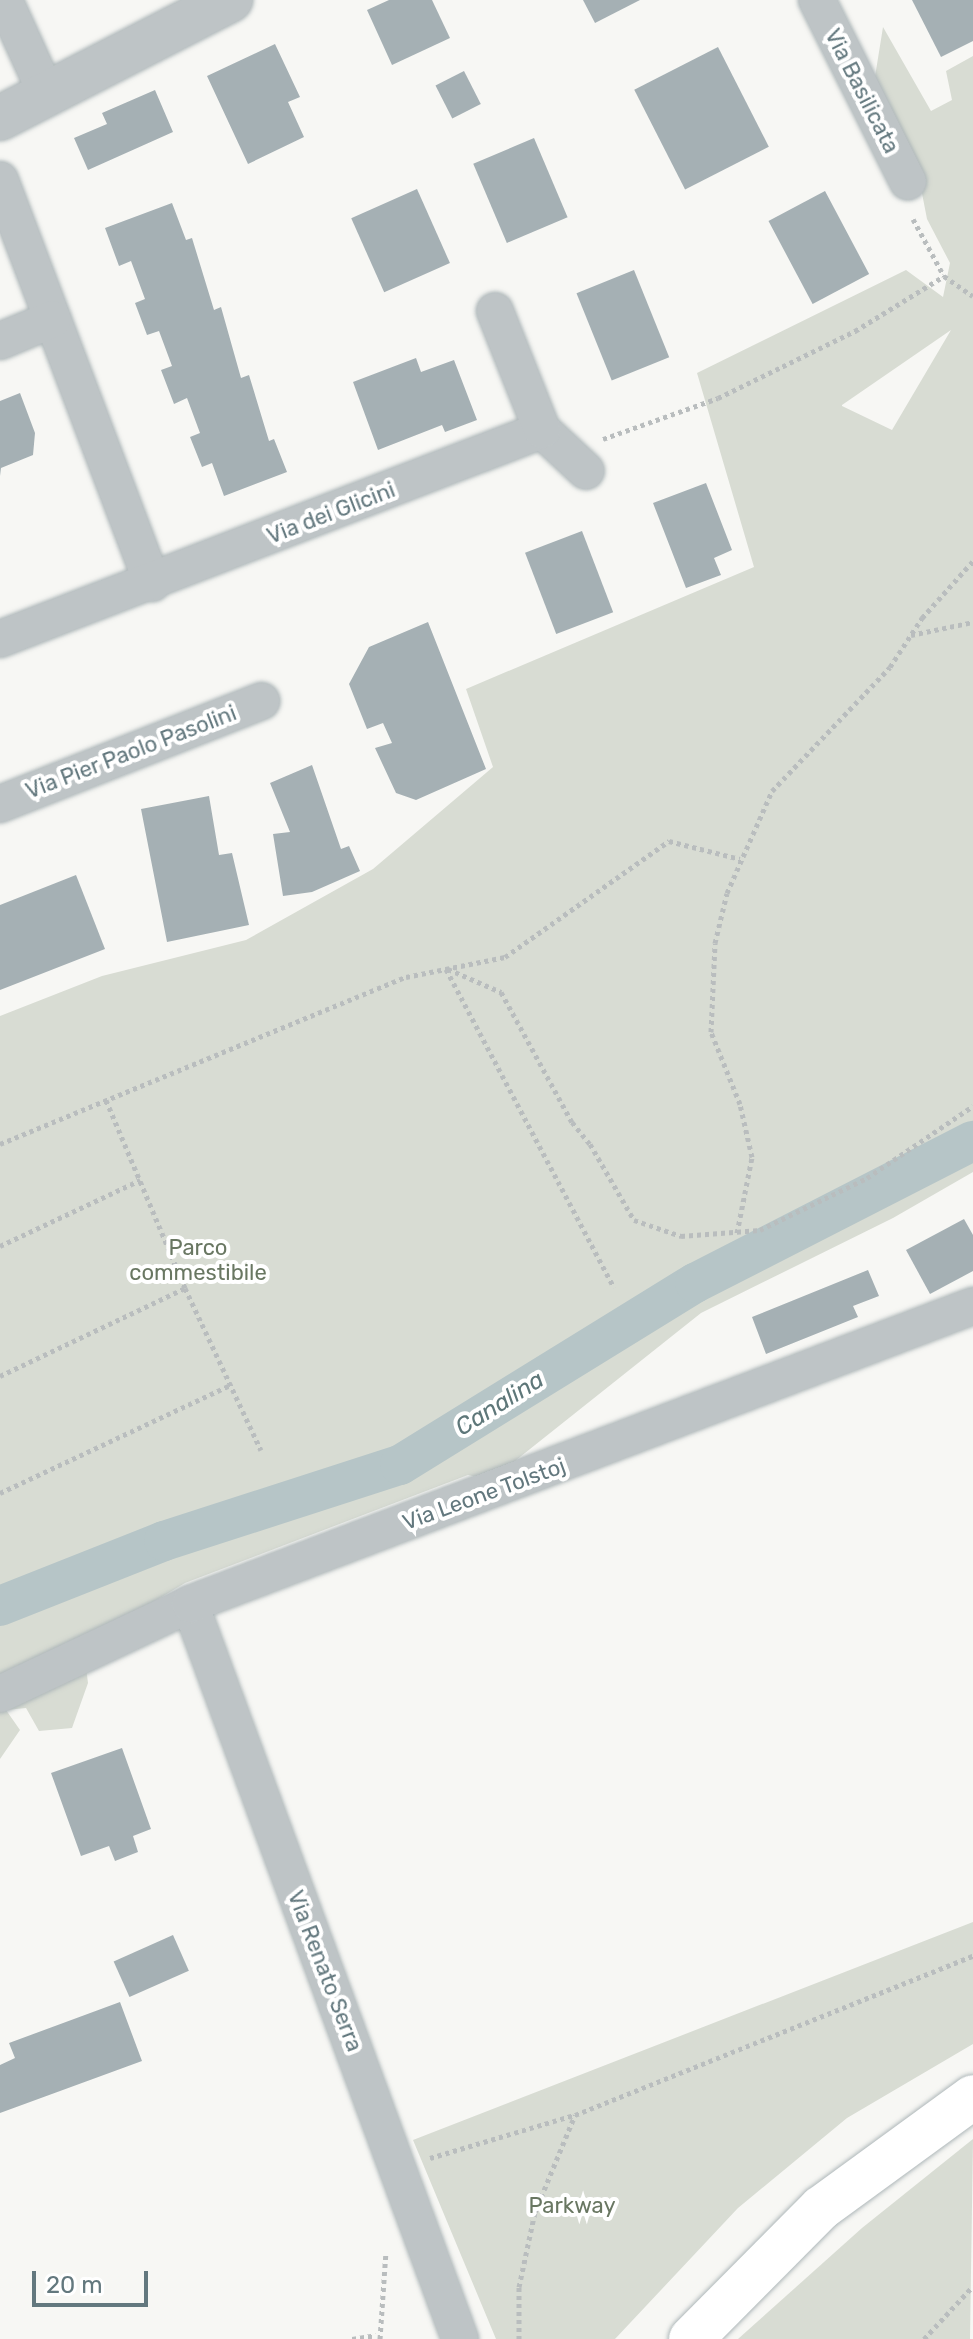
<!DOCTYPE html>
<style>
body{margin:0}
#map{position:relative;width:973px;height:2339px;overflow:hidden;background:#f7f7f4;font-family:Rubik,sans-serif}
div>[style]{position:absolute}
.green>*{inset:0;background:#d8dcd3}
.canal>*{height:40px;margin:-20px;padding:0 20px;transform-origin:20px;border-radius:20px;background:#b6c5c7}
.building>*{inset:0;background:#a5b0b4;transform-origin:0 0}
.path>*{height:5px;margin-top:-2.5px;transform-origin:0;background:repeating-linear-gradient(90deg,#b9bdbe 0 4px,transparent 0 8px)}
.roads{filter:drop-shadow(0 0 2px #aeb7b9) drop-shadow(0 0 2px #aeb7b9)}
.minor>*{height:36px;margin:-18px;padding:0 18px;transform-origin:18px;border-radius:18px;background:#bec4c6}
.tertiary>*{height:44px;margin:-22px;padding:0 22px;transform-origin:22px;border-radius:22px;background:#bec4c6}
.secondary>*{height:44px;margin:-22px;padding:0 22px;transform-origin:22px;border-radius:22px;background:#fff}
span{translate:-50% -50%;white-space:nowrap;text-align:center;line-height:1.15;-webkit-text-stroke:8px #fff;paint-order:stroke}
.street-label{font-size:22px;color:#63787e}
.park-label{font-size:22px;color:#697762}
.water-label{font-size:24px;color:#5e7779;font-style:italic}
.scale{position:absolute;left:32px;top:2271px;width:116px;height:36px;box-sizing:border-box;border:4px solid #63787e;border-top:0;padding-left:10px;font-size:24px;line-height:28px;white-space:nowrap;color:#63787e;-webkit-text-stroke:6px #fff;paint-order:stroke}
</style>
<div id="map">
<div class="green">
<i style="clip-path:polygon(evenodd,883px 27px,931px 111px,952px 100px,946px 71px,973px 56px,973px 1172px,893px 1218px,701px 1313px,491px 1480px,468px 1475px,185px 1583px,83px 1644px,88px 1683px,72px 1728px,39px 1731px,26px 1708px,6px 1710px,20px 1730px,0 1759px,0 1016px,102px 976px,246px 940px,373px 869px,493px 767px,466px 689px,754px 567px,697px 373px,906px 270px,943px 297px,950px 263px,927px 219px,919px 178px,874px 83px,883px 27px,951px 330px,892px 430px,842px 406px,842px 405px,951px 330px)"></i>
<i style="clip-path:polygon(973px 1922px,973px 2044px,847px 2118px,738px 2208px,615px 2339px,496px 2339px,413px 2140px)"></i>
<i style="clip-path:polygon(973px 2139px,970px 2339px,738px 2339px,862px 2228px)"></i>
</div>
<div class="canal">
<i style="left:0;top:1606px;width:176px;rotate:-21.6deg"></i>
<i style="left:164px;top:1541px;width:248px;rotate:-17.9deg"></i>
<i style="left:400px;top:1465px;width:347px;rotate:-31.7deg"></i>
<i style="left:695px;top:1283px;width:312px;rotate:-27.1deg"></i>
</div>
<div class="building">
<i style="clip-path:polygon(389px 0,432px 0,450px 38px,392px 65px,367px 10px)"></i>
<i style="clip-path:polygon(583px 0,640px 0,595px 23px)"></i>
<i style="clip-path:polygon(912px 0,973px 0,973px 41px,941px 57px)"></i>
<i style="clip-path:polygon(275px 44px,300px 97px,288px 102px,304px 137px,248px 164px,207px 76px)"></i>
<i style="left:718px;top:47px;width:112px;height:94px;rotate:63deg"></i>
<i style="left:464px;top:71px;width:37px;height:32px;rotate:63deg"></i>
<i style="clip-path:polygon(155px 90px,173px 132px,88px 170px,74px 138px,107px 124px,102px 113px)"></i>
<i style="left:534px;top:138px;width:86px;height:66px;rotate:67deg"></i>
<i style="left:417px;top:189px;width:81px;height:72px;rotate:66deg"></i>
<i style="left:825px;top:191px;width:94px;height:64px;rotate:62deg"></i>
<i style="clip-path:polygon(172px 203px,186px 240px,192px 238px,214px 310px,221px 307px,241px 378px,249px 375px,269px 441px,274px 439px,287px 472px,224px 496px,212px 463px,202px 467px,190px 437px,200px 433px,187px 398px,174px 404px,161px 370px,172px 366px,159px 331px,147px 335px,135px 303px,145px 299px,131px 261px,119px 266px,105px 228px)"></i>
<i style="left:634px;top:270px;width:94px;height:62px;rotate:68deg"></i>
<i style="clip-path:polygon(416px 358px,421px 372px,454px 360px,477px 420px,445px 432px,442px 425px,378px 450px,353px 382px)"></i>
<i style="clip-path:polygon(20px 393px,35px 433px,33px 455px,1px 468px,0 476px,0 401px)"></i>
<i style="clip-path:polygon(706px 483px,732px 550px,714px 558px,721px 575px,686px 588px,653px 503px)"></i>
<i style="left:582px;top:531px;width:87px;height:61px;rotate:69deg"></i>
<i style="clip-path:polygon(428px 622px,486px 769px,416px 800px,396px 793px,375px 748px,392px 743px,383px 723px,367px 729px,349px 684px,369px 647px)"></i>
<i style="clip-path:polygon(312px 765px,341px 849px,349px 846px,360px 871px,312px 892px,283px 896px,273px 834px,290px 832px,270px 783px)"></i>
<i style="clip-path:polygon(209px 796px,219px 855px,232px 853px,249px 925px,167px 942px,141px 809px)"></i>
<i style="clip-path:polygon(76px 875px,105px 949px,0 990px,0 905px)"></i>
<i style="clip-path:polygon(964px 1219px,973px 1235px,973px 1271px,930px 1294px,906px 1250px)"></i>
<i style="clip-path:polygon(868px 1270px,879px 1296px,853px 1306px,858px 1317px,766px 1354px,752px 1317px)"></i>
<i style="clip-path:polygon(122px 1748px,151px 1829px,133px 1836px,138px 1852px,115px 1861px,109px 1846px,81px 1856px,51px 1773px)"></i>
<i style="left:173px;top:1935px;width:39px;height:65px;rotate:66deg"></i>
<i style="clip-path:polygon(120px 2002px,142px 2061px,0 2113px,0 2065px,15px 2058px,9px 2043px)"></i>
</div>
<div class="path">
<i style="left:913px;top:219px;width:65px;rotate:61.5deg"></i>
<i style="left:944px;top:276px;width:35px;rotate:35deg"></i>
<i style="left:603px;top:439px;width:122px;rotate:-19.6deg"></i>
<i style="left:718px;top:398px;width:153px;rotate:-26.1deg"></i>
<i style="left:855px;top:331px;width:105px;rotate:-31.7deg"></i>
<i style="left:911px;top:635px;width:63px;rotate:-11.8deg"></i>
<i style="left:446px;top:969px;width:360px;rotate:62.2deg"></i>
<i style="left:448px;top:969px;width:58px;rotate:23.5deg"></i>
<i style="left:501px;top:992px;width:148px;rotate:61.4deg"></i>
<i style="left:572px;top:1122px;width:28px;rotate:51deg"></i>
<i style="left:590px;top:1144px;width:88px;rotate:59.9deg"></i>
<i style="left:634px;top:1220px;width:50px;rotate:18.8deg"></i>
<i style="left:681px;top:1236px;width:79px;rotate:-4.3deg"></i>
<i style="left:760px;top:1230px;width:119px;rotate:-25.9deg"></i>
<i style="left:867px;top:1178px;width:128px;rotate:-34.2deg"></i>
<i style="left:106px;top:1100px;width:204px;rotate:67.2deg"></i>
<i style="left:185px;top:1288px;width:179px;rotate:64.9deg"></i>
<i style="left:0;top:1144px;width:439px;rotate:-22.4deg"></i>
<i style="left:406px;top:977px;width:101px;rotate:-11.4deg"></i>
<i style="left:505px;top:957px;width:201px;rotate:-35.3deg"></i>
<i style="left:669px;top:841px;width:73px;rotate:14.2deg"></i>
<i style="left:737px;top:1233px;width:77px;rotate:-78.8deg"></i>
<i style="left:752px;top:1157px;width:54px;rotate:-102.8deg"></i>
<i style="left:740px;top:1104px;width:78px;rotate:-111.9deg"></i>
<i style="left:711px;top:1032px;width:89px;rotate:-87.4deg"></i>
<i style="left:715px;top:943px;width:51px;rotate:-76.5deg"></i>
<i style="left:727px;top:893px;width:111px;rotate:-66.2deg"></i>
<i style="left:772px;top:791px;width:171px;rotate:-46.4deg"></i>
<i style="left:890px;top:667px;width:59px;rotate:-56.9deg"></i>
<i style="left:922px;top:618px;width:76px;rotate:-48.2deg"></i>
<i style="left:0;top:1246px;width:155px;rotate:-25.2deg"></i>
<i style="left:0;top:1376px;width:205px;rotate:-25.4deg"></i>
<i style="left:0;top:1493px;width:255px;rotate:-25.1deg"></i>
<i style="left:430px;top:2158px;width:150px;rotate:-16.6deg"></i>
<i style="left:352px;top:2339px;width:24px;rotate:-9deg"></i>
<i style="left:380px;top:2339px;width:87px;rotate:-86.1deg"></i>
<i style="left:519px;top:2339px;width:52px;rotate:-90deg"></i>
<i style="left:519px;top:2287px;width:77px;rotate:-78deg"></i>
<i style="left:535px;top:2212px;width:105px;rotate:-67.6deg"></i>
<i style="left:575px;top:2115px;width:429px;rotate:-21.8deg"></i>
<i style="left:924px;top:2339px;width:72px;rotate:-47.2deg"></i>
</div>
<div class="roads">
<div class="minor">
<i style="left:4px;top:0;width:104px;rotate:65.6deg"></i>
<i style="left:817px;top:0;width:203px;rotate:63.4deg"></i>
<i style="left:0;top:180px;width:431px;rotate:69.3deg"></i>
<i style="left:0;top:341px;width:57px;rotate:-22.5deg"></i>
<i style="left:542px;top:430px;width:60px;rotate:43deg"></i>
<i style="left:0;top:639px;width:581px;rotate:-21.09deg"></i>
<i style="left:542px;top:430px;width:128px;rotate:-111.6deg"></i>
<i style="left:0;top:804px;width:281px;rotate:-21.5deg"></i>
<i style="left:190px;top:1604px;width:783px;rotate:69.83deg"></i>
<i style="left:0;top:1694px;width:210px;rotate:-25.3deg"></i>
<i style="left:190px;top:1604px;width:838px;rotate:-20.84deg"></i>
</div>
<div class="tertiary">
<i style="left:0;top:118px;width:259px;rotate:-27.2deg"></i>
</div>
<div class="secondary">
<i style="left:691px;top:2339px;width:185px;rotate:-45.2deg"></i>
<i style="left:821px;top:2208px;width:188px;rotate:-36.1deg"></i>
</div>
</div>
<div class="street-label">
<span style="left:862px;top:91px;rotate:63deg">Via Basilicata</span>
<span style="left:331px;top:513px;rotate:-21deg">Via dei Glicini</span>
<span style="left:131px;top:752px;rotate:-21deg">Via Pier Paolo Pasolini</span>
<span style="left:484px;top:1494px;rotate:-20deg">Via Leone Tolstoj</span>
<span style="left:325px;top:1971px;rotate:69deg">Via Renato Serra</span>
</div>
<div class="park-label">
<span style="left:198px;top:1260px">Parco<br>commestibile</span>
<span style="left:572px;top:2206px">Parkway</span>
</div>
<div class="water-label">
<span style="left:500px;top:1404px;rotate:-32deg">Canalina</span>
</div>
<div class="scale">20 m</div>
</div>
